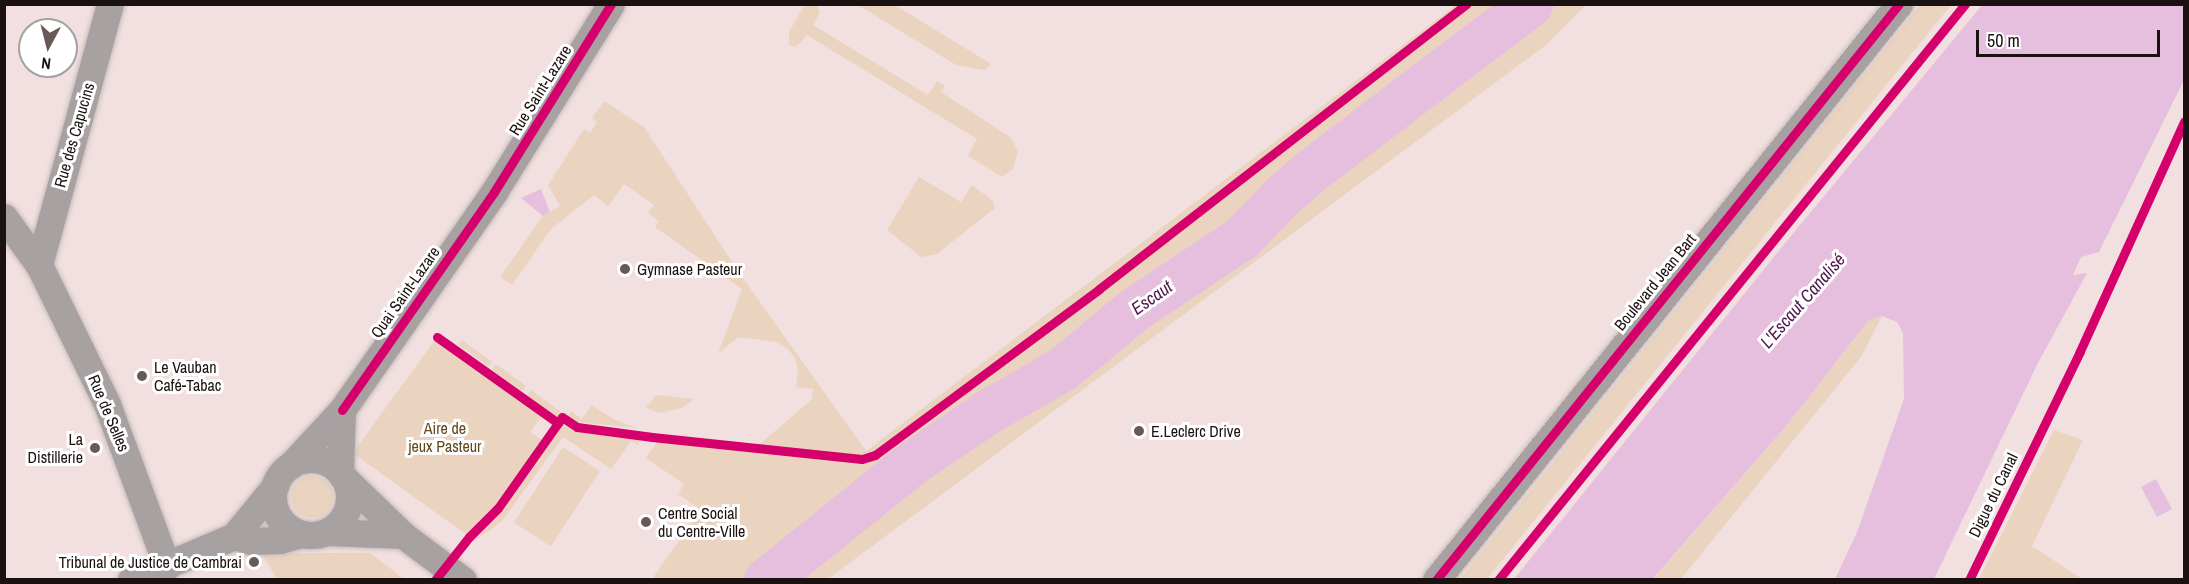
<!DOCTYPE html>
<meta charset="utf-8">
<style>
body{margin:0}
#map{position:relative;width:2189px;height:584px;overflow:hidden;background:#f1e0df;font-family:"Archivo Narrow",sans-serif}
div>[style]{position:absolute}
.green>*{inset:0;background:#ead4bf;transform-origin:0 0}
.round{border-radius:50%}
.water>*{inset:0;background:#e6bfde;transform-origin:0 0}
.river>*{height:45px;margin:-22.5px;padding:0 22.5px;transform-origin:22.5px;border-radius:22.5px;background:#e6bfde}
.roads{filter:drop-shadow(0 0 2px #c9bcbb) drop-shadow(0 0 2px #c9bcbb)}
.minor>*{height:27px;margin:-13.5px;padding:0 13.5px;transform-origin:13.5px;border-radius:13.5px;background:#a7a1a2}
.minor>.ring{margin:-13.5px;padding:0;box-sizing:content-box;background:none;border:27px solid #a7a1a2;border-radius:50%}
.cycleway>*{height:9px;margin:-4.5px;padding:0 4.5px;transform-origin:4.5px;border-radius:4.5px;background:#d6006c}
.dots>*{width:16px;height:16px;translate:-50% -50%;box-sizing:border-box;border:3px solid #fff;border-radius:50%}
span{translate:-50% -50%;white-space:nowrap;text-align:center;line-height:1.15;-webkit-text-stroke:6px #fff;paint-order:stroke}
.street-label{font-size:16px;color:#1b1110}
.poi-label{font-size:16px;color:#1b1110}
.left{translate:0 -50%;text-align:left}
.right{translate:-100% -50%;text-align:right}
.park-label{font-size:16px;color:#60471d}
.water-label{font-size:18px;color:#50174e;font-style:italic}
.frame{position:absolute;inset:0;border:6px solid #1b1110;pointer-events:none}
.north{position:absolute;left:18px;top:18px;width:60px;height:60px;box-sizing:border-box;background:#fff;border:2px solid #a4a09f;border-radius:50%;rotate:187deg;font-size:16px;font-weight:700;line-height:24px;text-align:center;color:#1b1110}
.north::after{content:'';display:block;margin:auto;width:21px;height:27px;background:#665958;clip-path:polygon(50% 0,100% 100%,50% 72%,0 100%)}
.scale{position:absolute;left:1976px;top:30px;width:184px;height:27px;box-sizing:border-box;border:3px solid #1b1110;border-top:0;padding-left:8px;font-size:18px;line-height:21px;white-space:nowrap;color:#1b1110;-webkit-text-stroke:4px #fff;paint-order:stroke}
</style>
<div id="map">
<div class="green">
<i style="clip-path:polygon(817px 4px,820px 12px,813px 25px,928px 95px,937px 81px,945px 86px,941px 92px,1010px 137px,1018px 151px,1013px 169px,1002px 177px,968px 156px,977px 139px,807px 35px,796px 47px,789px 45px,789px 32px,804px 6px)"></i>
<i style="clip-path:polygon(858px 5px,895px 5px,991px 64px,984px 70px,956px 65px)"></i>
<i style="clip-path:polygon(1456px 5px,1586px 5px,1546px 45px,828px 579px,652px 579px,701px 510px,678px 494px,684px 484px,646px 458px,658px 441px,752px 451px,812px 399px,813px 389px,796px 387px,798px 371px,796px 360px,788px 349px,776px 342px,738px 337px,718px 354px,742px 289px,655px 227px,659px 221px,648px 213px,654px 205px,624px 184px,608px 206px,594px 195px,551px 229px,512px 285px,500px 277px,543px 216px,560px 206px,548px 185px,584px 129px,590px 133px,597px 122px,592px 118px,604px 101px,644px 127px,738px 271px,866px 451px)"></i>
<i style="clip-path:polygon(1920px 5px,1951px 5px,1487px 579px,1460px 579px)"></i>
<i style="clip-path:polygon(919px 177px,961px 202px,972px 185px,993px 201px,995px 208px,937px 254px,921px 257px,887px 230px)"></i>
<i style="clip-path:polygon(1882px 316px,1861px 357px,1681px 579px,1653px 580px,1787px 425px,1869px 320px)"></i>
<i style="left:462px;top:340px;width:37px;height:6px;rotate:36deg"></i>
<i style="clip-path:polygon(434px 341px,542px 416px,530px 432px,547px 443px,562px 423px,573px 431px,642px 439px,638px 445px,631px 441px,611px 469px,563px 437px,502px 521px,475px 541px,353px 453px)"></i>
<i style="left:496px;top:364px;width:37px;height:7px;rotate:36deg"></i>
<i style="left:531px;top:390px;width:37px;height:7px;rotate:36deg"></i>
<i style="clip-path:polygon(656px 395px,676px 397px,694px 399px,682px 408px,659px 413px,646px 408px)"></i>
<i style="clip-path:polygon(592px 405px,613px 419px,637px 428px,577px 422px,568px 416px,571px 411px,582px 419px)"></i>
<i style="clip-path:polygon(2054px 430px,2083px 440px,2032px 546px,2082px 579px,1979px 579px)"></i>
<i style="left:563px;top:447px;width:44px;height:90px;rotate:33deg"></i>
<i class="round" style="left:291px;top:476px;width:42px;height:42px"></i>
<i style="clip-path:polygon(261px 553px,370px 553px,404px 579px,277px 579px)"></i>
</div>
<div class="water">
<i style="clip-path:polygon(1983px 4px,2184px 5px,2184px 80px,2099px 252px,2081px 257px,2073px 275px,2087px 273px,2038px 363px,1934px 579px,1835px 579px,1857px 532px,1904px 399px,1903px 333px,1897px 322px,1882px 316px,1869px 320px,1787px 425px,1653px 579px,1514px 579px,1786px 242px)"></i>
<i style="clip-path:polygon(541px 189px,550px 212px,543px 216px,521px 198px)"></i>
<i style="left:2156px;top:479px;width:34px;height:17px;rotate:62deg"></i>
</div>
<div class="river">
<i style="left:766px;top:580px;width:184px;rotate:-38.8deg"></i>
<i style="left:909px;top:465px;width:94px;rotate:-34.2deg"></i>
<i style="left:987px;top:412px;width:86px;rotate:-29.8deg"></i>
<i style="left:1062px;top:369px;width:96px;rotate:-39.5deg"></i>
<i style="left:1136px;top:308px;width:125px;rotate:-33.6deg"></i>
<i style="left:1240px;top:239px;width:62px;rotate:-45.7deg"></i>
<i style="left:1283px;top:195px;width:35px;rotate:-41deg"></i>
<i style="left:1309px;top:172px;width:278px;rotate:-37.2deg"></i>
</div>
<div class="roads">
<div class="minor">
<i style="left:4px;top:217px;width:59px;rotate:53.9deg"></i>
<i style="left:39px;top:265px;width:155px;rotate:63.9deg"></i>
<i style="left:107px;top:404px;width:173px;rotate:69.7deg"></i>
<i style="left:39px;top:265px;width:270px;rotate:-74.8deg"></i>
<i class="ring" style="left:273px;top:459px;width:49px;height:49px"></i>
<i style="left:291px;top:465px;width:75px;rotate:-47.2deg"></i>
<i style="left:342px;top:410px;width:266px;rotate:-55.1deg"></i>
<i style="left:494px;top:192px;width:221px;rotate:-58.1deg"></i>
<i style="left:340px;top:473px;width:63px;rotate:-88.2deg"></i>
<i style="left:343px;top:477px;width:83px;rotate:44deg"></i>
<i style="left:403px;top:535px;width:75px;rotate:36.9deg"></i>
<i style="left:326px;top:532px;width:77px;rotate:2.2deg"></i>
<i style="left:234px;top:536px;width:18px;rotate:16deg"></i>
<i style="left:251px;top:541px;width:29px;rotate:-2deg"></i>
<i style="left:280px;top:540px;width:22px;rotate:-16deg"></i>
<i style="left:131px;top:580px;width:112px;rotate:-23.1deg"></i>
<i style="left:234px;top:536px;width:65px;rotate:-50.6deg"></i>
<i style="left:1436px;top:580px;width:739px;rotate:-51.21deg"></i>
</div>
</div>
<div class="cycleway">
<i style="left:437px;top:337px;width:148px;rotate:35.4deg"></i>
<i style="left:558px;top:423px;width:7px;rotate:-56deg"></i>
<i style="left:562px;top:417px;width:18px;rotate:34deg"></i>
<i style="left:577px;top:427px;width:76px;rotate:7.6deg"></i>
<i style="left:652px;top:437px;width:211px;rotate:6deg"></i>
<i style="left:862px;top:459px;width:14px;rotate:-17deg"></i>
<i style="left:875px;top:455px;width:279px;rotate:-36.5deg"></i>
<i style="left:1099px;top:289px;width:465px;rotate:-37.8deg"></i>
<i style="left:342px;top:410px;width:266px;rotate:-55.1deg"></i>
<i style="left:494px;top:192px;width:221px;rotate:-58.1deg"></i>
<i style="left:435px;top:580px;width:55px;rotate:-51.7deg"></i>
<i style="left:469px;top:537px;width:41px;rotate:-45deg"></i>
<i style="left:498px;top:508px;width:104px;rotate:-54.8deg"></i>
<i style="left:1436px;top:580px;width:739px;rotate:-51.21deg"></i>
<i style="left:1498px;top:580px;width:742px;rotate:-50.97deg"></i>
<i style="left:1969px;top:580px;width:254px;rotate:-64.1deg"></i>
<i style="left:2080px;top:351px;width:252px;rotate:-65.6deg"></i>
</div>
<div class="dots">
<i style="left:625px;top:269px;background:#665958"></i>
<i style="left:142px;top:376px;background:#665958"></i>
<i style="left:1139px;top:431px;background:#665958"></i>
<i style="left:95px;top:448px;background:#665958"></i>
<i style="left:646px;top:522px;background:#665958"></i>
<i style="left:254px;top:562px;background:#665958"></i>
</div>
<div class="street-label">
<span style="left:540px;top:90px;rotate:-58deg">Rue Saint-Lazare</span>
<span style="left:74px;top:135px;rotate:-74deg">Rue des Capucins</span>
<span style="left:1655px;top:282px;rotate:-51deg">Boulevard Jean Bart</span>
<span style="left:405px;top:292px;rotate:-55deg">Quai Saint-Lazare</span>
<span style="left:109px;top:413px;rotate:67deg">Rue de Selles</span>
<span style="left:1993px;top:495px;rotate:-64deg">Digue du Canal</span>
</div>
<div class="poi-label">
<span class="left" style="left:637px;top:269px">Gymnase Pasteur</span>
<span class="left" style="left:154px;top:376px">Le Vauban<br>Café-Tabac</span>
<span class="left" style="left:1151px;top:431px">E.Leclerc Drive</span>
<span class="right" style="left:83px;top:448px">La<br>Distillerie</span>
<span class="left" style="left:658px;top:522px">Centre Social<br>du Centre-Ville</span>
<span class="right" style="left:242px;top:562px">Tribunal de Justice de Cambrai</span>
</div>
<div class="park-label">
<span style="left:445px;top:437px">Aire de<br>jeux Pasteur</span>
</div>
<div class="water-label">
<span style="left:1152px;top:298px;rotate:-35deg">Escaut</span>
<span style="left:1803px;top:301px;rotate:-49deg">L'Escaut Canalisé</span>
</div>
<div class="frame"></div>
<div class="north">N</div>
<div class="scale">50 m</div>
</div>
